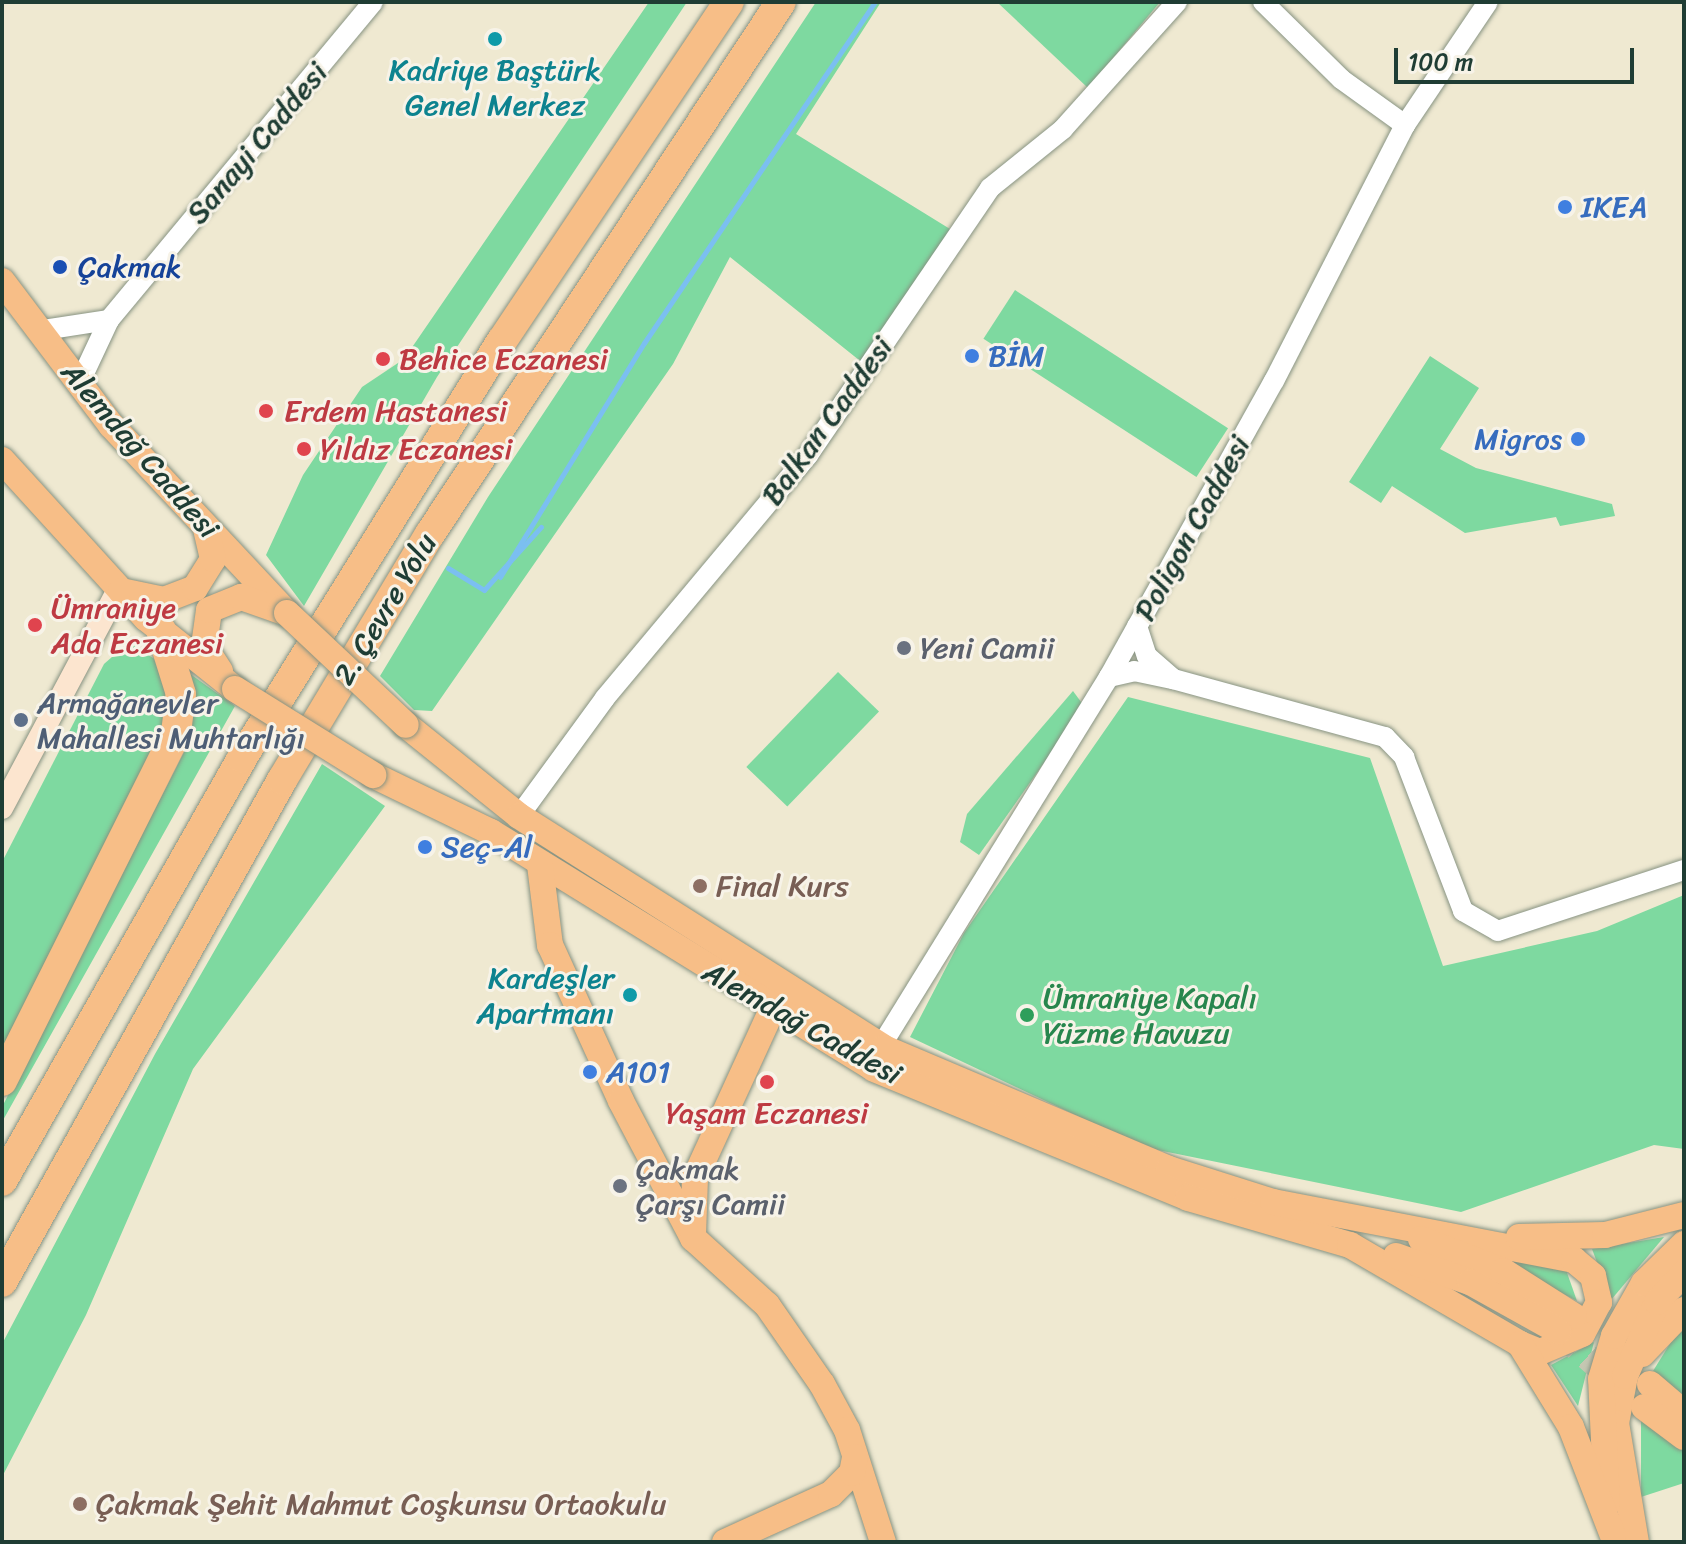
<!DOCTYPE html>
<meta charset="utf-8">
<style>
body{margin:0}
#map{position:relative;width:1686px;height:1544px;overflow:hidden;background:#efe9d1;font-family:Sriracha,sans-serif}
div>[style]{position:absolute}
.green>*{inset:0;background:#7ed9a0;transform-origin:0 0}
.stream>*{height:5px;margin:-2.5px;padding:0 2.5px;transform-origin:2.5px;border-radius:2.5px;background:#7bbff1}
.trunk-tunnel>*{height:26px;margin-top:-13px;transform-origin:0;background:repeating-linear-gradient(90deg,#c5c7b2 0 26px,transparent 0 39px)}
.roads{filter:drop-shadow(0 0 2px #879382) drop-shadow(0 0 2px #879382)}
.tertiary>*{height:20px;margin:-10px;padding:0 10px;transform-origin:10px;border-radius:10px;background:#fff}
.secondary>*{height:22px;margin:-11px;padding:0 11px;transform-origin:11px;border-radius:11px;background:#fce5cf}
.primary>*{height:26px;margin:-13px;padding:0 13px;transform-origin:13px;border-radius:13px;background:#f7be87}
.trunk>*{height:26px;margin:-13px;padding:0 13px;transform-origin:13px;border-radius:13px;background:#f7be87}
.motorway>*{height:30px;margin:-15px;padding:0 15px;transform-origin:15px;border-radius:15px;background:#f7be87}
.bridges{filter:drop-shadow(0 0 2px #879382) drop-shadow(0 0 2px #879382)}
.primary-bridge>*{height:26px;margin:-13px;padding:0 13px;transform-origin:13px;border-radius:13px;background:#f7be87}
.dots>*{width:22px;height:22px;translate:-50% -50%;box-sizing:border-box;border:4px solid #f7f3e8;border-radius:50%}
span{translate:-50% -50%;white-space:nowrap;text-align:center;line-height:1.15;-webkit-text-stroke:6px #f7f3e8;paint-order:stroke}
.culture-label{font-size:30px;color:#0d838f}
.right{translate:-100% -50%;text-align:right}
.street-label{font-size:30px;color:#1f3d34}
.shop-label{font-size:30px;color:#366cbe}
.left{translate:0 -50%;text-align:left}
.transit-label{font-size:30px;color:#164399}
.health-label{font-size:30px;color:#be3a42}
.worship-label{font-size:30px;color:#5b616d}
.service-label{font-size:30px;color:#4e5e75}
.education-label{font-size:30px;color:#785e54}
.leisure-label{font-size:30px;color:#27864d}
.frame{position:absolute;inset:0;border:4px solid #1f3d34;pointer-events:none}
.scale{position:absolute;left:1394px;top:48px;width:240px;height:36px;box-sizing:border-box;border:4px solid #1f3d34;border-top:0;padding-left:10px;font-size:24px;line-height:28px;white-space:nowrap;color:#1f3d34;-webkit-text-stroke:6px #f7f3e8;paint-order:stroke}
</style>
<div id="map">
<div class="green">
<i style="clip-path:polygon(649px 2px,687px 2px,437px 377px,304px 606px,266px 555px,303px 475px,362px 387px,404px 359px)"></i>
<i style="clip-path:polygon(816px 2px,881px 2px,796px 134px,950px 229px,864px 364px,730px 257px,673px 364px,432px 711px,414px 710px,380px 676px,488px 497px)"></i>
<i style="clip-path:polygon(997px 2px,1160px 2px,1088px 88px)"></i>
<i style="left:1015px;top:290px;width:254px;height:58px;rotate:33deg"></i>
<i style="clip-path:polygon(1430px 356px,1479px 388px,1440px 449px,1476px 468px,1612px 504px,1615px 516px,1560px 526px,1556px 517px,1465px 533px,1392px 486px,1381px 503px,1349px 482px)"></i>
<i style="clip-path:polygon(129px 642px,165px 666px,166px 716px,75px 917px,2px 1054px,2px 862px,104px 664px)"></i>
<i style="clip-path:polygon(186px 671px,235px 706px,2px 1122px,2px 1107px,193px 735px)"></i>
<i style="left:838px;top:672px;width:57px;height:132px;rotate:44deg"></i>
<i style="clip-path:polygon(1073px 691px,1084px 706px,979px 855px,960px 842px,967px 814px)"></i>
<i style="clip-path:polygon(1128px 697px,1370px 758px,1443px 966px,1597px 931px,1684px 895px,1684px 1149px,1654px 1145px,1461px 1212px,1143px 1147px,910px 1037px,964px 933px)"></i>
<i style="clip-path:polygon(322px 764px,385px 806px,193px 1069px,86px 1315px,2px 1477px,2px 1344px,155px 1054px)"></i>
<i style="clip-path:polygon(1449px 1234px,1565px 1267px,1577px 1301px)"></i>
<i style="clip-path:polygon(1664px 1237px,1611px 1300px,1592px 1249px)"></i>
<i style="clip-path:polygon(1684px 1321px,1684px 1398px,1653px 1371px)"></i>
<i style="clip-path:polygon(1594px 1342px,1578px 1406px,1551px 1365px)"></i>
<i style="clip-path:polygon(1641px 1417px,1684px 1447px,1684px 1483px,1641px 1497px)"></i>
</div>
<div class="stream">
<i style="left:448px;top:568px;width:42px;rotate:31.4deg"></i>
<i style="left:484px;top:590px;width:85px;rotate:-47.9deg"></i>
<i style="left:500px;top:577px;width:275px;rotate:-58.4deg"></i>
<i style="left:644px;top:343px;width:412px;rotate:-55.9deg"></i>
</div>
<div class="trunk-tunnel">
<i style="left:1558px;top:1331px;width:80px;rotate:41.5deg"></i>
</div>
<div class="roads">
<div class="tertiary">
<i style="left:1263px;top:2px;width:110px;rotate:44.6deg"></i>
<i style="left:1341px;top:79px;width:79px;rotate:35.7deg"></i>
<i style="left:37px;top:331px;width:73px;rotate:-8.7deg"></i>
<i style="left:79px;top:384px;width:71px;rotate:-64.9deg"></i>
<i style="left:109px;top:320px;width:413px;rotate:-50.3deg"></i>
<i style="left:1137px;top:626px;width:32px;rotate:72deg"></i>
<i style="left:1147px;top:656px;width:35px;rotate:41deg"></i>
<i style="left:1109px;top:677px;width:26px;rotate:-13deg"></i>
<i style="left:1134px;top:671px;width:40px;rotate:12deg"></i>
<i style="left:1173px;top:679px;width:220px;rotate:15.3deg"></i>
<i style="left:1385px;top:737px;width:28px;rotate:46deg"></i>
<i style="left:1404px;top:757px;width:165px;rotate:69deg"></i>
<i style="left:1463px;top:911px;width:40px;rotate:29.7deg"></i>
<i style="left:1498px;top:931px;width:196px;rotate:-18.2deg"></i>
<i style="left:519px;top:816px;width:146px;rotate:-53.9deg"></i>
<i style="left:605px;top:698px;width:317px;rotate:-50.1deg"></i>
<i style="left:808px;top:455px;width:323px;rotate:-55.7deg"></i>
<i style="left:990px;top:188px;width:94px;rotate:-38.9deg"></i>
<i style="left:1063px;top:129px;width:171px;rotate:-48.1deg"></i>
<i style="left:881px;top:1046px;width:434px;rotate:-58.3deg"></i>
<i style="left:1109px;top:677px;width:339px;rotate:-60.9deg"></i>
<i style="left:1274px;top:381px;width:288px;rotate:-62.9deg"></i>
<i style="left:1405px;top:125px;width:148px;rotate:-56deg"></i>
</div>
<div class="secondary">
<i style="left:2px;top:808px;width:247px;rotate:-62deg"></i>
</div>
<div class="primary">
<i style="left:2px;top:281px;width:181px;rotate:52.9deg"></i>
<i style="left:111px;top:425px;width:258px;rotate:46.9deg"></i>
<i style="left:2px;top:460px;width:214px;rotate:47.7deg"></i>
<i style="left:146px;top:618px;width:114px;rotate:38.6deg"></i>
<i style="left:121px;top:591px;width:44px;rotate:11.8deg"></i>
<i style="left:164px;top:600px;width:33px;rotate:-21deg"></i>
<i style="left:195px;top:588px;width:34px;rotate:-58deg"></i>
<i style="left:213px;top:559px;width:32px;rotate:-103deg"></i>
<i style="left:220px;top:671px;width:30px;rotate:-123deg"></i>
<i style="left:204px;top:646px;width:36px;rotate:-82deg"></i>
<i style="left:209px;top:610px;width:35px;rotate:-22deg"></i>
<i style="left:241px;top:597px;width:46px;rotate:19.2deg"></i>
<i style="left:406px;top:725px;width:145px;rotate:38.8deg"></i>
<i style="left:519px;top:816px;width:432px;rotate:32.4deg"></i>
<i style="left:884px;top:1048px;width:310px;rotate:23deg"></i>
<i style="left:1169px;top:1169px;width:109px;rotate:17.6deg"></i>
<i style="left:373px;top:775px;width:131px;rotate:25.8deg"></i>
<i style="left:491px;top:832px;width:450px;rotate:31.7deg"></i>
<i style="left:874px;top:1069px;width:339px;rotate:22.3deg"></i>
<i style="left:1188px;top:1198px;width:169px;rotate:16.2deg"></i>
<i style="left:540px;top:865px;width:81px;rotate:82.9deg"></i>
<i style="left:550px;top:945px;width:171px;rotate:65.5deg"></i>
<i style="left:621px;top:1101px;width:155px;rotate:62.3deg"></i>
<i style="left:693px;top:1238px;width:100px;rotate:42.2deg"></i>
<i style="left:767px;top:1305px;width:96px;rotate:55.2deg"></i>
<i style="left:822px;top:1384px;width:52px;rotate:61.5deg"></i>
<i style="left:847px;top:1430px;width:118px;rotate:72.2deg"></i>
<i style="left:693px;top:1235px;width:57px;rotate:-88deg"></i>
<i style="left:695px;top:1178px;width:183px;rotate:-65.4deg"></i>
<i style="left:1625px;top:1376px;width:48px;rotate:100.8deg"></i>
<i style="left:1616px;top:1423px;width:121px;rotate:80.5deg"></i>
<i style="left:1607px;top:1504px;width:125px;rotate:-92.7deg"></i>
<i style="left:1601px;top:1379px;width:45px;rotate:-73.2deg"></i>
<i style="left:1614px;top:1336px;width:61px;rotate:-60.5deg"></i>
<i style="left:1644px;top:1283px;width:56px;rotate:-44.3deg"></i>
<i style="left:725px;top:1542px;width:116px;rotate:-24.4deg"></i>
<i style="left:831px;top:1494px;width:30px;rotate:-45deg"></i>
<i style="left:852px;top:1473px;width:16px;rotate:-79deg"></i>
</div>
<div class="trunk">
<i style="left:1273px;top:1202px;width:307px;rotate:10.9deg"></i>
<i style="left:1574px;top:1260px;width:25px;rotate:40deg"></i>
<i style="left:1593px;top:1276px;width:27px;rotate:77deg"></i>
<i style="left:1599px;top:1302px;width:36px;rotate:118deg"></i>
<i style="left:1582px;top:1334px;width:46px;rotate:156.8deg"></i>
<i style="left:1540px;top:1352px;width:22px;rotate:-158deg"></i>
<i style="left:1519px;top:1237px;width:86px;rotate:-1.3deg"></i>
<i style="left:1605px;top:1235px;width:81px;rotate:-14.2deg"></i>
<i style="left:1421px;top:1239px;width:88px;rotate:21.3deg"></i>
<i style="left:1503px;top:1271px;width:84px;rotate:32.4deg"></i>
<i style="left:1350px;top:1245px;width:197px;rotate:30.2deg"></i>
<i style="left:1520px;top:1344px;width:97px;rotate:58.4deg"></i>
<i style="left:1571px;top:1427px;width:117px;rotate:68.9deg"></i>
<i style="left:1396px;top:1256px;width:78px;rotate:19.4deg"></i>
<i style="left:1470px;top:1282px;width:101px;rotate:29.1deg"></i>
<i style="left:1642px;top:1354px;width:61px;rotate:-46.3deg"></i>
<i style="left:1625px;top:1376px;width:81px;rotate:-66.6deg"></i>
<i style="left:1657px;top:1302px;width:40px;rotate:-47deg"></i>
<i style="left:1650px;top:1384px;width:45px;rotate:40.5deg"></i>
<i style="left:1644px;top:1407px;width:50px;rotate:36.9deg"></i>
</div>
<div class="motorway">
<i style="left:2px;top:1081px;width:389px;rotate:-63.4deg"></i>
<i style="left:176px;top:733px;width:39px;rotate:-83deg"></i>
<i style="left:181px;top:694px;width:67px;rotate:-107.4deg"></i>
<i style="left:2px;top:1181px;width:486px;rotate:-60.4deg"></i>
<i style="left:242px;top:758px;width:491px;rotate:-58.1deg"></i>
<i style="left:502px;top:341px;width:408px;rotate:-56.2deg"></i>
<i style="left:2px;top:1282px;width:575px;rotate:-60.85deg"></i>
<i style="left:282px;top:780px;width:287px;rotate:-59deg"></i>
<i style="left:430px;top:534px;width:637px;rotate:-56.58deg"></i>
</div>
</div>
<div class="bridges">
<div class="primary-bridge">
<i style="left:287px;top:613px;width:163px;rotate:43.3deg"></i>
<i style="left:235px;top:689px;width:163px;rotate:31.9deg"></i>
</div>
</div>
<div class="dots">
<i style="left:495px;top:39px;background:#0f9aa8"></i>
<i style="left:1565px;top:207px;background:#3f7fe0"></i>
<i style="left:60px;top:267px;background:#1a4fb4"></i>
<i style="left:972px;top:356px;background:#3f7fe0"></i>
<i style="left:383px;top:359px;background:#e0444e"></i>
<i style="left:266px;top:411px;background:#e0444e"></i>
<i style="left:1578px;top:439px;background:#3f7fe0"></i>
<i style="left:304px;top:449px;background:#e0444e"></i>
<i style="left:35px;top:625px;background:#e0444e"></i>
<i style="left:904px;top:648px;background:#6b7280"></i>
<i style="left:21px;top:720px;background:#5c6f8a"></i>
<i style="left:425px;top:847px;background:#3f7fe0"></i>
<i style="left:700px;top:886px;background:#8d6e63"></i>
<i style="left:630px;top:995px;background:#0f9aa8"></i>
<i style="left:1027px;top:1015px;background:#2e9e5b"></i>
<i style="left:590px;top:1072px;background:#3f7fe0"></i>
<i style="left:767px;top:1082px;background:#e0444e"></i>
<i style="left:620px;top:1186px;background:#6b7280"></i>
<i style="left:80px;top:1504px;background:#8d6e63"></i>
</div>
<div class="culture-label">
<span style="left:495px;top:87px">Kadriye Baştürk<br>Genel Merkez</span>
<span class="right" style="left:614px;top:995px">Kardeşler<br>Apartmanı</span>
</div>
<div class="street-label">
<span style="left:257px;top:143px;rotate:-50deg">Sanayi Caddesi</span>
<span style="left:827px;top:421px;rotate:-54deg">Balkan Caddesi</span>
<span style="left:140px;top:450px;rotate:49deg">Alemdağ Caddesi</span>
<span style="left:1192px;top:528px;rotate:-61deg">Poligon Caddesi</span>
<span style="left:385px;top:609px;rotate:-59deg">2. Çevre Yolu</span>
<span style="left:802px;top:1023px;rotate:29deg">Alemdağ Caddesi</span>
</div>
<div class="shop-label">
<span class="left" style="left:1581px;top:207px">IKEA</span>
<span class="left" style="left:988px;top:356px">BİM</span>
<span class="right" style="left:1562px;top:439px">Migros</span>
<span class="left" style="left:441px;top:847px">Seç-Al</span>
<span class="left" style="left:606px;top:1072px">A101</span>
</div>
<div class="transit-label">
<span class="left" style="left:78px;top:267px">Çakmak</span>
</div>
<div class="health-label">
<span class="left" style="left:399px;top:359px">Behice Eczanesi</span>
<span class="left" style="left:284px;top:411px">Erdem Hastanesi</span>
<span class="left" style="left:320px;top:449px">Yıldız Eczanesi</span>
<span class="left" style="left:51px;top:625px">Ümraniye<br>Ada Eczanesi</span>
<span style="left:767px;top:1113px">Yaşam Eczanesi</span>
</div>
<div class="worship-label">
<span class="left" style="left:920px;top:648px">Yeni Camii</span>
<span class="left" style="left:636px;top:1186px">Çakmak<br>Çarşı Camii</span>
</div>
<div class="service-label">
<span class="left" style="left:37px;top:720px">Armağanevler<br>Mahallesi Muhtarlığı</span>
</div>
<div class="education-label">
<span class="left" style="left:716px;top:886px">Final Kurs</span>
<span class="left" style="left:96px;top:1504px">Çakmak Şehit Mahmut Coşkunsu Ortaokulu</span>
</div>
<div class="leisure-label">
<span class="left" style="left:1043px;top:1015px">Ümraniye Kapalı<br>Yüzme Havuzu</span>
</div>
<div class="frame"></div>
<div class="scale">100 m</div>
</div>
